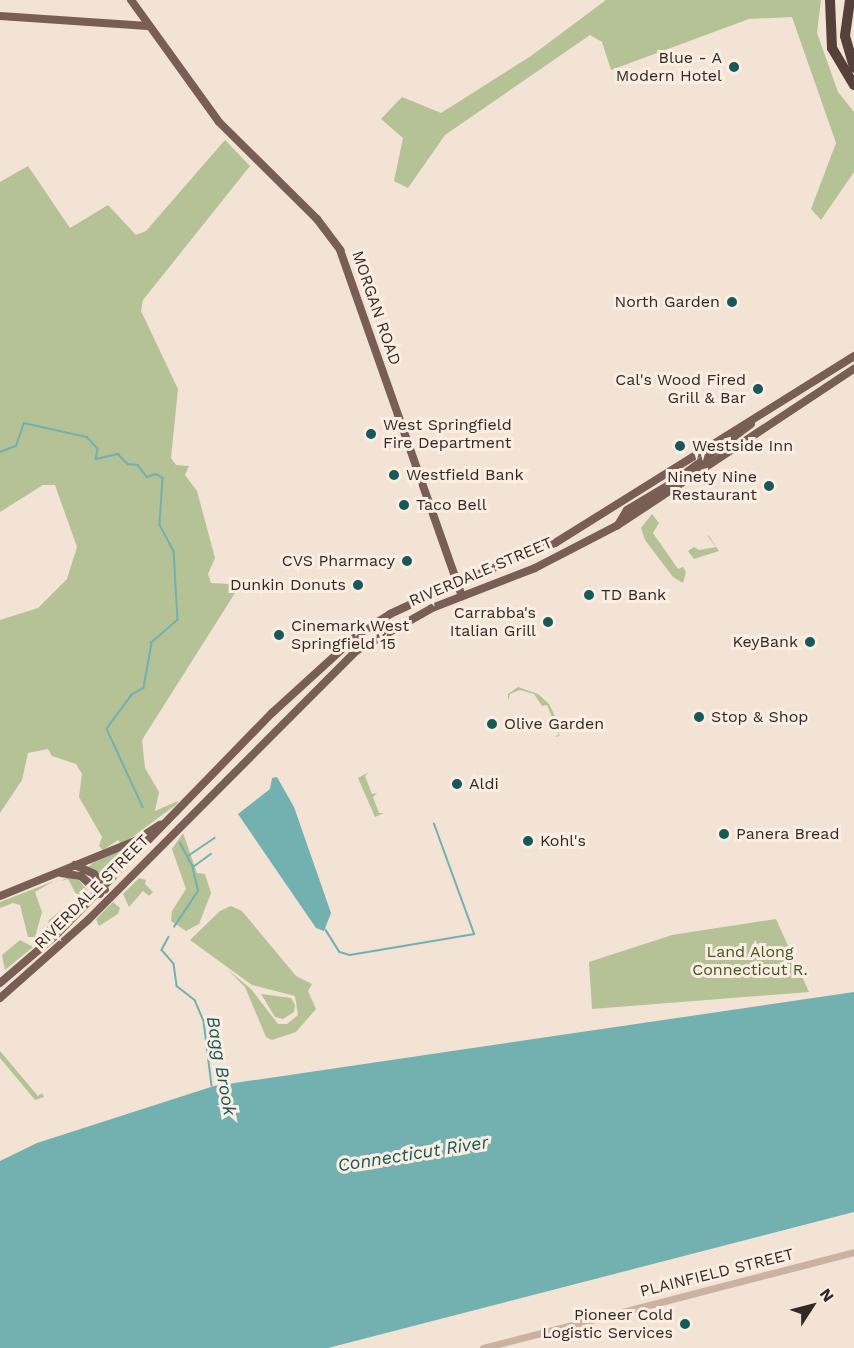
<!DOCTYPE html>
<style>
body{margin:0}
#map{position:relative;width:854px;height:1348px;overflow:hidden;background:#f2e3d5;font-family:"Work Sans",sans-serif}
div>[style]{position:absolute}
.green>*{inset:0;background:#b5c295}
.water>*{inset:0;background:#72b1b0}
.stream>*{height:1.5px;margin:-0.75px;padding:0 0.75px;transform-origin:0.75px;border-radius:0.75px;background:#72b1b0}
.minor>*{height:7px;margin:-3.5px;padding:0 3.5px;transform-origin:3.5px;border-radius:3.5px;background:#cbb1a1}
.major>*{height:8px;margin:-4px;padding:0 4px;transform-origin:4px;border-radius:4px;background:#785e54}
.highway>*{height:10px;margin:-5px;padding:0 5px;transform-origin:5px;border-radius:5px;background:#56413a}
.dots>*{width:16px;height:16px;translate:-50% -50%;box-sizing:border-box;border:3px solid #faede1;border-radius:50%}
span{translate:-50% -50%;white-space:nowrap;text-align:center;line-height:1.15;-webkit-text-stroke:6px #faede1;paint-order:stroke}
.poi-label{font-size:16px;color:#342824}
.right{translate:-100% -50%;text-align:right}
.left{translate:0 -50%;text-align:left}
.street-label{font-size:16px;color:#342824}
.park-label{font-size:16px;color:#465426}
.water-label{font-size:18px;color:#175858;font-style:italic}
.north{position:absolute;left:782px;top:1276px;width:60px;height:60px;-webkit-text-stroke:4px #faede1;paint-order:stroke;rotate:54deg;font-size:16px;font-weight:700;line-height:24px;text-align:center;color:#342824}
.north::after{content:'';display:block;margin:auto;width:21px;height:27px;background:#342824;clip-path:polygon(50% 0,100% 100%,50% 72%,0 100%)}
</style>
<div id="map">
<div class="green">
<i style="clip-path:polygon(606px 0,821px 0,817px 33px,838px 92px,854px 112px,854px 172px,821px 220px,811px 209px,836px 143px,792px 17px,749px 19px,611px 70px,602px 42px,590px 35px,445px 135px,408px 188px,394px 181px,403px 138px,381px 119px,402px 97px,441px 113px,531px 56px)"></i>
<i style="clip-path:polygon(225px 140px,250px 166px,143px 300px,141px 311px,178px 389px,171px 458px,176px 465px,189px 466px,185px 475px,197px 491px,215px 558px,208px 574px,211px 583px,229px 584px,235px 593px,142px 740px,145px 768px,159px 792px,155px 811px,178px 801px,177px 804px,127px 841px,121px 844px,118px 840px,103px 850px,99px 846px,102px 837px,79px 797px,82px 774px,76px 764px,52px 756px,48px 749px,28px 753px,22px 780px,0 813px,0 620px,38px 608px,67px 579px,77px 547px,55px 485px,43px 485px,0 512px,0 182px,28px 166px,70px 228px,108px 205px,136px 235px,146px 231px)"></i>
<i style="clip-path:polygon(652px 514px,659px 523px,653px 533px,678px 569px,683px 567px,686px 572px,683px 583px,673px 577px,645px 540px,641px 528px)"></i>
<i style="clip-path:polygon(707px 535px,709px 536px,719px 551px,694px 559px,688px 551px,694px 547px,699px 550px,716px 547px)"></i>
<i style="clip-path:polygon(518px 687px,538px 694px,549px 704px,560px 727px,559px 736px,555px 737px,559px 734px,547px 705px,542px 706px,534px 694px,520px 690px,510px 694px,508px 701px,508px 694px)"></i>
<i style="clip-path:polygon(369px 772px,365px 776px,372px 794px,377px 793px,373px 797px,379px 813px,384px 813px,375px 817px,358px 778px)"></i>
<i style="clip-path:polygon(183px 833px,197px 873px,205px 874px,211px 893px,199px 924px,186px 931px,171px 921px,172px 911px,186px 889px,172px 849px)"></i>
<i style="clip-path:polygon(138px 843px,103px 878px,88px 867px,94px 862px)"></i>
<i style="clip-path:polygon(68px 877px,79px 880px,88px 891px,78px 903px,73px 903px,78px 898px,68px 879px,61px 881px)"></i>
<i style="clip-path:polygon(139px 878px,146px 880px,145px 884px,153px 892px,149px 896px,143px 891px,129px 907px,123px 894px)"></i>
<i style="clip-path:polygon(54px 881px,35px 892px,42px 912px,35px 937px,28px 937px,20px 905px,13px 903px,0 908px,0 902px)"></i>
<i style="clip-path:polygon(113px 902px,120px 908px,118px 914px,99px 926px,96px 919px)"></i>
<i style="clip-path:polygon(231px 906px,242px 911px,296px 976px,312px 984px,308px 991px,316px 1009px,296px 1032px,272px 1040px,266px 1037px,245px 987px,227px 969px,251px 989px,278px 1024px,287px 1024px,298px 1015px,295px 996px,252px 985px,190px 940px,220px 911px)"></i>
<i style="clip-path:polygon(63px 909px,71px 911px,44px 936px,49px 920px)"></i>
<i style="clip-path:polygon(776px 919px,809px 992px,592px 1009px,589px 962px,672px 935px)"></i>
<i style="clip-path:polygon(20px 940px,33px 947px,5px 970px,2px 955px)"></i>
<i style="clip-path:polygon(261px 994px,291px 998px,295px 1005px,294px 1012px,283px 1019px,275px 1017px)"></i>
<i style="clip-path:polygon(0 1051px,38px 1096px,42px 1093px,44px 1097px,35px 1100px,0 1058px)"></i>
</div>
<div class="water">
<i style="clip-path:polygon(277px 777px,294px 807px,331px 913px,324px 931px,316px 928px,238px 814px,270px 789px,272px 778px)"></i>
<i style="clip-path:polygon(854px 992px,854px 1212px,328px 1348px,0 1348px,0 1161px,37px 1143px,214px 1086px)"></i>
</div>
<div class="stream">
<i style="left:0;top:452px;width:17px;rotate:-21deg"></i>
<i style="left:16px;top:446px;width:24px;rotate:-71deg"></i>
<i style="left:24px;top:423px;width:65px;rotate:12.5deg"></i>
<i style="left:87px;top:437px;width:16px;rotate:47deg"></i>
<i style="left:98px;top:449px;width:10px;rotate:101deg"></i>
<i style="left:96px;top:459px;width:23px;rotate:-13deg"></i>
<i style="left:118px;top:454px;width:14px;rotate:45deg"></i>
<i style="left:128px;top:464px;width:10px;rotate:6deg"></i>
<i style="left:138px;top:465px;width:15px;rotate:53deg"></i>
<i style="left:147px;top:477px;width:9px;rotate:-18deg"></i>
<i style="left:156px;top:474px;width:8px;rotate:30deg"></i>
<i style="left:163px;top:478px;width:47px;rotate:93.7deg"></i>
<i style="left:160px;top:525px;width:30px;rotate:62deg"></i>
<i style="left:174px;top:551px;width:69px;rotate:86.7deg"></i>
<i style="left:178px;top:620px;width:35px;rotate:139deg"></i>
<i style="left:152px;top:643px;width:46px;rotate:100.1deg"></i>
<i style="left:144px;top:688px;width:14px;rotate:150deg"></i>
<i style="left:132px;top:695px;width:42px;rotate:126.3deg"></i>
<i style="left:107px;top:729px;width:86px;rotate:65.2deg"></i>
<i style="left:188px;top:856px;width:32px;rotate:-34deg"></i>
<i style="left:193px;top:867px;width:22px;rotate:-36deg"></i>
<i style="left:174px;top:927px;width:43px;rotate:-56.3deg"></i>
<i style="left:198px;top:891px;width:26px;rotate:-103deg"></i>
<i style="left:192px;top:866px;width:26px;rotate:-118deg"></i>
<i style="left:326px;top:930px;width:26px;rotate:58deg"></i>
<i style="left:340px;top:952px;width:10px;rotate:17deg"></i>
<i style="left:350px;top:955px;width:126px;rotate:-9.6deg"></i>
<i style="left:474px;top:934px;width:117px;rotate:-110deg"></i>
<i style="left:169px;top:937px;width:15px;rotate:118deg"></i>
<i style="left:162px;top:950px;width:18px;rotate:49deg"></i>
<i style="left:174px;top:964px;width:22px;rotate:82deg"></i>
<i style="left:177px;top:986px;width:23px;rotate:38deg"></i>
<i style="left:195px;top:1000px;width:23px;rotate:67deg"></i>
<i style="left:204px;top:1021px;width:65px;rotate:83deg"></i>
</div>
<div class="minor">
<i style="left:483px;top:1348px;width:383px;rotate:-14.5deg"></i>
</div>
<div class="major">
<i style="left:131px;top:0;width:150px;rotate:54.2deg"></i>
<i style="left:219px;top:122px;width:138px;rotate:44.7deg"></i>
<i style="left:317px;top:219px;width:39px;rotate:53deg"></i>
<i style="left:340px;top:250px;width:367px;rotate:70.6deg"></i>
<i style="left:0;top:16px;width:148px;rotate:3.9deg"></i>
<i style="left:618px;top:525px;width:17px;rotate:-59deg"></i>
<i style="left:627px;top:510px;width:56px;rotate:-31.1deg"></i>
<i style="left:675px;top:481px;width:95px;rotate:-36.9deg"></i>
<i style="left:75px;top:865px;width:21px;rotate:25deg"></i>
<i style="left:94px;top:874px;width:19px;rotate:55deg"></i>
<i style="left:61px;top:873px;width:20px;rotate:9deg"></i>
<i style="left:81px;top:876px;width:26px;rotate:43deg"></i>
<i style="left:0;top:896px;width:146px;rotate:-22.2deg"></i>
<i style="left:135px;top:841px;width:30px;rotate:-33deg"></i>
<i style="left:0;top:983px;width:74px;rotate:-40.6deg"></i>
<i style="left:56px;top:935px;width:310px;rotate:-45.8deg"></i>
<i style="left:272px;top:713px;width:119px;rotate:-42.3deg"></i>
<i style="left:360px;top:633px;width:36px;rotate:-32deg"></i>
<i style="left:390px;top:614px;width:76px;rotate:-24.9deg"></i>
<i style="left:459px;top:582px;width:104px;rotate:-22.1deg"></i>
<i style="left:555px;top:543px;width:353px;rotate:-32deg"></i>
<i style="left:0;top:998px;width:118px;rotate:-41.6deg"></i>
<i style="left:88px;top:920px;width:380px;rotate:-45.1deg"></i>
<i style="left:356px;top:651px;width:87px;rotate:-29.5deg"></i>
<i style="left:432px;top:608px;width:110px;rotate:-21.2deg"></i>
<i style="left:535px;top:568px;width:93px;rotate:-27.4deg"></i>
<i style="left:618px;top:525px;width:283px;rotate:-33.5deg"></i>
</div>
<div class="highway">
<i style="left:830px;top:0;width:48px;rotate:87.6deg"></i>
<i style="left:832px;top:48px;width:43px;rotate:59.3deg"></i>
<i style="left:850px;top:0;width:36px;rotate:98deg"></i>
<i style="left:845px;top:36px;width:33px;rotate:74deg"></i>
</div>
<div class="dots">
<i style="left:734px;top:67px;background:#175858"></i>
<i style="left:732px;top:302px;background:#175858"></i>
<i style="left:758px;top:389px;background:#175858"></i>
<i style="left:371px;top:434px;background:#175858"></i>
<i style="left:680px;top:446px;background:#175858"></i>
<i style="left:394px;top:475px;background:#175858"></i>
<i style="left:769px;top:486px;background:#175858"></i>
<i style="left:404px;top:505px;background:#175858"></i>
<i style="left:407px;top:561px;background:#175858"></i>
<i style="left:358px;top:585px;background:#175858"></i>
<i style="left:589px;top:595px;background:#175858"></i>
<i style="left:548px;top:622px;background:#175858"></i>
<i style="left:279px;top:635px;background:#175858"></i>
<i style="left:810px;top:642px;background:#175858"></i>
<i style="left:699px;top:717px;background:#175858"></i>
<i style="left:492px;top:724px;background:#175858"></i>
<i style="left:457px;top:784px;background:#175858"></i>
<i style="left:724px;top:834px;background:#175858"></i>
<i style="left:528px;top:841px;background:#175858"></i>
<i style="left:685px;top:1324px;background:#175858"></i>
</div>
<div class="poi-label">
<span class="right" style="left:722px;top:67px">Blue - A<br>Modern Hotel</span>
<span class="right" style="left:720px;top:302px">North Garden</span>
<span class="right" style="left:746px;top:389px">Cal's Wood Fired<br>Grill &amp; Bar</span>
<span class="left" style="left:383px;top:434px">West Springfield<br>Fire Department</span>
<span class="left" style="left:692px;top:446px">Westside Inn</span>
<span class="left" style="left:406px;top:475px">Westfield Bank</span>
<span class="right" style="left:757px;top:486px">Ninety Nine<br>Restaurant</span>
<span class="left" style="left:416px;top:505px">Taco Bell</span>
<span class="right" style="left:395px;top:561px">CVS Pharmacy</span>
<span class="right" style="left:346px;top:585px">Dunkin Donuts</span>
<span class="left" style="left:601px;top:595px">TD Bank</span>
<span class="right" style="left:536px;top:622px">Carrabba's<br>Italian Grill</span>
<span class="left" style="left:291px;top:635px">Cinemark West<br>Springfield 15</span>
<span class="right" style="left:798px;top:642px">KeyBank</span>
<span class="left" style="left:711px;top:717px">Stop &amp; Shop</span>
<span class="left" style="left:504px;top:724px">Olive Garden</span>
<span class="left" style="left:469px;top:784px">Aldi</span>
<span class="left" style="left:736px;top:834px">Panera Bread</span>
<span class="left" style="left:540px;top:841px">Kohl's</span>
<span class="right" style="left:673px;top:1324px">Pioneer Cold<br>Logistic Services</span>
</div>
<div class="street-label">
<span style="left:376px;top:308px;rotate:71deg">MORGAN ROAD</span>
<span style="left:481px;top:572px;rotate:-23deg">RIVERDALE STREET</span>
<span style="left:92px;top:892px;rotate:-45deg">RIVERDALE STREET</span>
<span style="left:717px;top:1273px;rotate:-14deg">PLAINFIELD STREET</span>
</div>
<div class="park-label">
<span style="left:750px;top:961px">Land Along<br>Connecticut R.</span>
</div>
<div class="water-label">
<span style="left:221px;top:1066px;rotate:80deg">Bagg Brook</span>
<span style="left:413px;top:1154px;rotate:-9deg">Connecticut River</span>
</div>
<div class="north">N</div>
</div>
